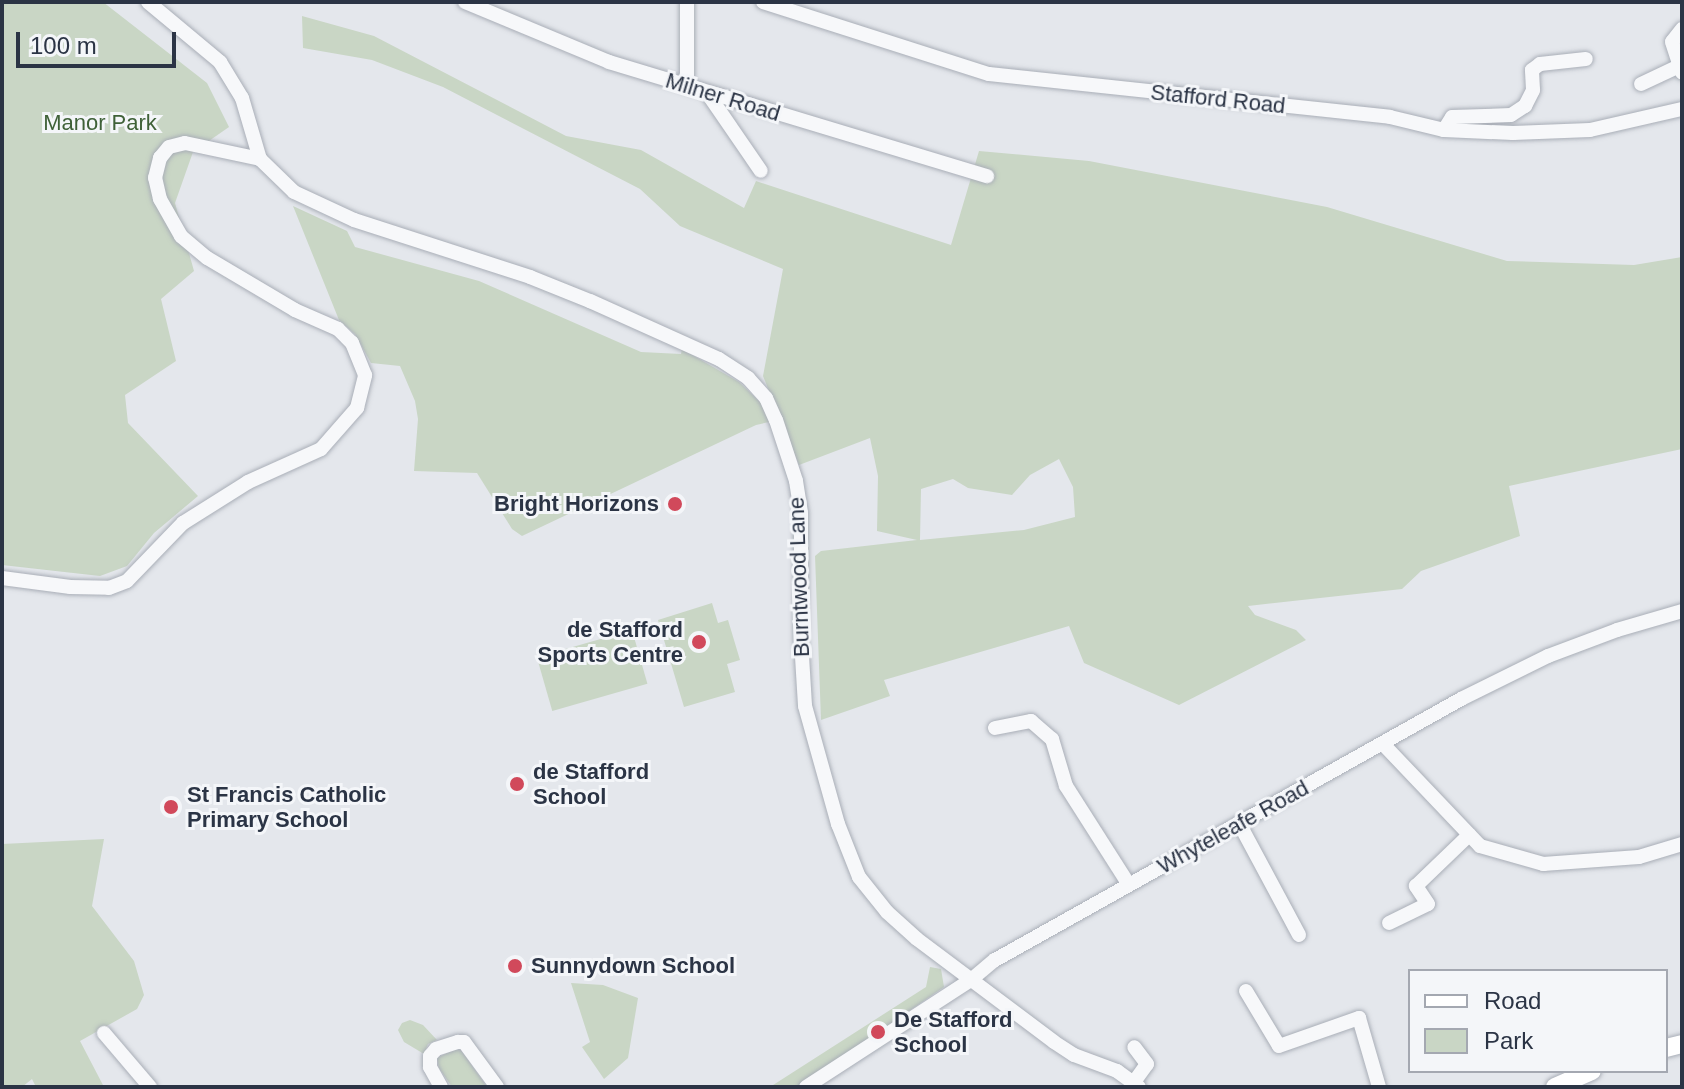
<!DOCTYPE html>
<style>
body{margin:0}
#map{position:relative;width:1684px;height:1089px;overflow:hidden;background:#e4e7ec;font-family:Arial,sans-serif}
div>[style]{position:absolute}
.green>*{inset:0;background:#c9d6c5;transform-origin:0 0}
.roads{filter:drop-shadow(0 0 2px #a9aeb7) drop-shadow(0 0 2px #a9aeb7)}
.minor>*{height:14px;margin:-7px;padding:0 7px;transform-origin:7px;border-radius:7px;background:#f7f8fa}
.major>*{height:18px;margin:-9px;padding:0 9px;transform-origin:9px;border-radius:9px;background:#fff}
.dots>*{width:22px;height:22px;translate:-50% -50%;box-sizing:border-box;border:4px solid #f4f6f9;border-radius:50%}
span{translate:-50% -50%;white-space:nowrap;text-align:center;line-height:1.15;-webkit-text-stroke:6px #f4f6f9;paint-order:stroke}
.street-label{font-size:22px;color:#2b3445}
.park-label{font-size:22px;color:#3f6138}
.poi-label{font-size:22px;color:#2b3445;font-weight:700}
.right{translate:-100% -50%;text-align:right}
.left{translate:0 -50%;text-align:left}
.frame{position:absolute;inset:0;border:4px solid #2b3445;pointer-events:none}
.legend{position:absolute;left:1408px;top:969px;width:260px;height:104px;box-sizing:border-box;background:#f4f6f9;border:2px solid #a4a8b1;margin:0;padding:10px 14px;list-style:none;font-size:24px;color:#2b3445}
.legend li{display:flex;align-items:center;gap:16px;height:40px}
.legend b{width:40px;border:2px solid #a4a8b1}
.scale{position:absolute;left:16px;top:32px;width:160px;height:36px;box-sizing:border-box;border:4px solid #2b3445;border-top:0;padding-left:10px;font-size:24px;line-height:28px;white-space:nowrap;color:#2b3445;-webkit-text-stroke:6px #f4f6f9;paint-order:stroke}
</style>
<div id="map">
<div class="green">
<i style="clip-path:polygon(2px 2px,103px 2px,207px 83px,229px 127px,193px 152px,175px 203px,194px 271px,161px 299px,176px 361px,125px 395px,128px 423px,198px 496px,154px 533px,127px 566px,100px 576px,2px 565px)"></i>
<i style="clip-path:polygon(evenodd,302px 16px,374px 36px,566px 136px,641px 150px,744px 208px,756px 181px,951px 245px,979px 151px,1089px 161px,1327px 207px,1507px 261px,1634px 265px,1682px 257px,1682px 449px,1509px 486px,1520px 536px,1421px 571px,1402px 589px,1248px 606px,1255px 615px,1296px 630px,1306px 640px,1179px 705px,1084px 663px,1069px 626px,884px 680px,890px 696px,821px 720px,815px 556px,821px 551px,917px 540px,877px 531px,878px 476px,870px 438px,799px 465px,763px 376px,783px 269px,680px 226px,640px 189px,443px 87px,372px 60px,303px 48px,302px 16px,1059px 459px,1073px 487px,1075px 517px,1024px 530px,920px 540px,921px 489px,953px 479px,968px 488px,1012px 495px,1030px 475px,1059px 459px)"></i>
<i style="clip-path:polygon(293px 206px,347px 231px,355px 247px,479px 281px,641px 352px,681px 354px,682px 349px,739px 382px,761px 403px,769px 422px,756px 425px,522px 536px,512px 529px,477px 473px,414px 471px,418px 419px,415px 401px,400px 366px,371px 363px,355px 334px,339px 320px)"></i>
<i style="clip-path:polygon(712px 603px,718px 623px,728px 620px,740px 660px,727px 664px,735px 692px,684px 707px,658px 620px)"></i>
<i style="left:632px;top:630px;width:56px;height:99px;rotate:74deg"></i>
<i style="clip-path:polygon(104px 839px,92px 906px,134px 961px,144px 995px,137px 1009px,80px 1041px,104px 1087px,36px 1087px,32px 1079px,22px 1087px,2px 1087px,2px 844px)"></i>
<i style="clip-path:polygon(930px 967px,941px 969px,944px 987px,798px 1087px,770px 1087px,926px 987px)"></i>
<i style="clip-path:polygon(571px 983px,603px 985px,638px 998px,628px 1058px,604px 1079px,582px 1047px,590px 1042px)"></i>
<i style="clip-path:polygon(410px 1020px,423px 1025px,437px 1040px,428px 1044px,424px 1054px,404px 1042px,398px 1030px,402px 1023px)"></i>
<i style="clip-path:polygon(455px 1049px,461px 1050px,487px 1087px,452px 1087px,439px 1068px,437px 1058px)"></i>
</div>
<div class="roads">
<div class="minor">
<i style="left:148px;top:2px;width:94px;rotate:39.8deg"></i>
<i style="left:220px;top:62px;width:42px;rotate:58.6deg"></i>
<i style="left:242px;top:98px;width:64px;rotate:73.6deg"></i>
<i style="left:260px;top:159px;width:47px;rotate:44.1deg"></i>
<i style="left:294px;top:192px;width:66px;rotate:25deg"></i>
<i style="left:354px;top:220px;width:185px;rotate:17.9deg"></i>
<i style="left:530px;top:277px;width:65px;rotate:21.8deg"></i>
<i style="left:590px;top:301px;width:141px;rotate:24.2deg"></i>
<i style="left:719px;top:359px;width:35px;rotate:33deg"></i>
<i style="left:748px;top:378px;width:27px;rotate:48deg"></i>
<i style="left:766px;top:398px;width:24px;rotate:66deg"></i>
<i style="left:776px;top:420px;width:64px;rotate:71.8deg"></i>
<i style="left:796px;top:481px;width:32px;rotate:81deg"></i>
<i style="left:801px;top:513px;width:127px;rotate:90deg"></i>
<i style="left:801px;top:640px;width:66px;rotate:86.5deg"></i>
<i style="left:805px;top:706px;width:123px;rotate:74.4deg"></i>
<i style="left:838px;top:824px;width:57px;rotate:68.4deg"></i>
<i style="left:859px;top:877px;width:45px;rotate:51.3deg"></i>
<i style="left:887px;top:912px;width:40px;rotate:42deg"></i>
<i style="left:917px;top:939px;width:171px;rotate:36.9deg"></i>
<i style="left:1054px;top:1042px;width:24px;rotate:33deg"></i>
<i style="left:1074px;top:1055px;width:46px;rotate:20.4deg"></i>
<i style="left:1117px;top:1071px;width:27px;rotate:36deg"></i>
<i style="left:465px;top:2px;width:156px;rotate:22.6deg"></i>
<i style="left:609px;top:62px;width:395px;rotate:16.8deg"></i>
<i style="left:687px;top:2px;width:84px;rotate:90deg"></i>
<i style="left:763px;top:2px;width:237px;rotate:17.7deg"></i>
<i style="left:989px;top:74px;width:403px;rotate:6.1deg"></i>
<i style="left:1390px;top:117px;width:56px;rotate:13.5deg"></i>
<i style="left:1444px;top:130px;width:69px;rotate:2.5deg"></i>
<i style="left:1513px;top:133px;width:77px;rotate:-2.2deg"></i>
<i style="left:1590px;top:130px;width:94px;rotate:-12.9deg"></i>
<i style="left:1682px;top:29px;width:16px;rotate:128deg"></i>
<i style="left:1672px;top:42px;width:32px;rotate:72deg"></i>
<i style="left:1641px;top:84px;width:42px;rotate:-25.3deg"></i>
<i style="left:708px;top:94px;width:93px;rotate:55.5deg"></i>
<i style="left:1444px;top:130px;width:15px;rotate:-58deg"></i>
<i style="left:1452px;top:117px;width:59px;rotate:-1.9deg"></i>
<i style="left:1511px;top:115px;width:17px;rotate:-33deg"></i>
<i style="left:1525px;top:106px;width:18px;rotate:-63deg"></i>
<i style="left:1533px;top:90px;width:20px;rotate:-93deg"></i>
<i style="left:1532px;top:70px;width:10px;rotate:-37deg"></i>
<i style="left:1540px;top:64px;width:46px;rotate:-6.2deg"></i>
<i style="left:2px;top:578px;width:69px;rotate:7.5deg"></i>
<i style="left:70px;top:587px;width:39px;rotate:1deg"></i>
<i style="left:109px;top:588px;width:19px;rotate:-21deg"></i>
<i style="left:127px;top:581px;width:81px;rotate:-46deg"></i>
<i style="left:183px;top:523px;width:77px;rotate:-32.2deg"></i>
<i style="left:248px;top:482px;width:80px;rotate:-24.3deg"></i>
<i style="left:321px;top:449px;width:55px;rotate:-48.7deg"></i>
<i style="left:357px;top:408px;width:34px;rotate:-76deg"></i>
<i style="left:365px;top:375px;width:35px;rotate:-112deg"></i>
<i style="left:352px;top:343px;width:20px;rotate:-135deg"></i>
<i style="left:338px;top:329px;width:47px;rotate:-156.2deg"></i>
<i style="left:295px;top:310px;width:102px;rotate:-149.4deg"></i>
<i style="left:207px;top:258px;width:34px;rotate:-140deg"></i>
<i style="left:181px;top:236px;width:43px;rotate:-119.6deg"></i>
<i style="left:160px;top:199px;width:22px;rotate:-103deg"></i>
<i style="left:155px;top:178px;width:21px;rotate:-76deg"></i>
<i style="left:160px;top:158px;width:14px;rotate:-51deg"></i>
<i style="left:169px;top:147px;width:16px;rotate:-14deg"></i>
<i style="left:185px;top:143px;width:77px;rotate:12deg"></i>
<i style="left:995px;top:728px;width:37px;rotate:-11deg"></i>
<i style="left:1031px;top:721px;width:28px;rotate:41deg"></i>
<i style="left:1052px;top:739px;width:49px;rotate:73.4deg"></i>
<i style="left:1066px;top:786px;width:117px;rotate:57.5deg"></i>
<i style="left:1383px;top:744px;width:141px;rotate:46.4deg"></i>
<i style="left:1480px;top:846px;width:66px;rotate:15.9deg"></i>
<i style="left:1543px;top:864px;width:96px;rotate:-4.2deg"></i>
<i style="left:1639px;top:857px;width:45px;rotate:-16.8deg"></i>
<i style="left:1239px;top:823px;width:127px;rotate:61.8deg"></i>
<i style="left:1389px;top:923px;width:43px;rotate:-26deg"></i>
<i style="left:1428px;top:904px;width:22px;rotate:-124deg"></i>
<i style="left:1416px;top:886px;width:74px;rotate:-43.9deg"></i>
<i style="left:1246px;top:991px;width:64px;rotate:59deg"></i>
<i style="left:1279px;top:1046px;width:85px;rotate:-19.3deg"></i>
<i style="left:1359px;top:1018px;width:72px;rotate:73.8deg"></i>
<i style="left:104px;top:1033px;width:71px;rotate:49.6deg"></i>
<i style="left:1134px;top:1082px;width:22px;rotate:-54deg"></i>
<i style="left:1147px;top:1064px;width:21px;rotate:-127deg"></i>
<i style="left:441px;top:1087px;width:23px;rotate:-119deg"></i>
<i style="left:430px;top:1067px;width:11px;rotate:-90deg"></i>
<i style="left:430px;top:1056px;width:9px;rotate:-49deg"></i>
<i style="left:436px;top:1049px;width:23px;rotate:-18deg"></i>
<i style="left:458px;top:1042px;width:6px"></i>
<i style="left:464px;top:1042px;width:56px;rotate:53.7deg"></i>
<i style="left:806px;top:1087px;width:198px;rotate:-33deg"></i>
<i style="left:972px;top:979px;width:30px;rotate:-40deg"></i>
<i style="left:995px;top:960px;width:534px;rotate:-29.25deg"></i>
<i style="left:1461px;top:699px;width:97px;rotate:-26.3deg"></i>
<i style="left:1548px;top:656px;width:74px;rotate:-20.6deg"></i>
<i style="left:1617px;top:630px;width:68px;rotate:-16.3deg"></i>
</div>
<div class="major">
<i style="left:1666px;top:1048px;width:16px;rotate:-14deg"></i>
<i style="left:1555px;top:1087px;width:40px;rotate:-23.4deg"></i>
</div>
</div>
<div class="dots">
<i style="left:675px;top:504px;background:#d1495b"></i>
<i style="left:699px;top:642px;background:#d1495b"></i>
<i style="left:517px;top:784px;background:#d1495b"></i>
<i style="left:171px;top:807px;background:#d1495b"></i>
<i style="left:515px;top:966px;background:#d1495b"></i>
<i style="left:878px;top:1032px;background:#d1495b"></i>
</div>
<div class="street-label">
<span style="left:723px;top:97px;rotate:17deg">Milner Road</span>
<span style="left:1218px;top:99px;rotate:6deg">Stafford Road</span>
<span style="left:799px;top:577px;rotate:-92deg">Burntwood Lane</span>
<span style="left:1233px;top:827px;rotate:-29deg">Whyteleafe Road</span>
</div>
<div class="park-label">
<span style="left:100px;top:123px">Manor Park</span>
</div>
<div class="poi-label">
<span class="right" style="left:659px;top:504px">Bright Horizons</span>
<span class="right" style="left:683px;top:642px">de Stafford<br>Sports Centre</span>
<span class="left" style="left:533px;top:784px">de Stafford<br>School</span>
<span class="left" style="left:187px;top:807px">St Francis Catholic<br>Primary School</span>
<span class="left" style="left:531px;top:966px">Sunnydown School</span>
<span class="left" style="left:894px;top:1032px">De Stafford<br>School</span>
</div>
<div class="frame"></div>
<ul class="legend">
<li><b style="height:10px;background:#fff"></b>Road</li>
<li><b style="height:22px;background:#c9d6c5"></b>Park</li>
</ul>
<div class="scale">100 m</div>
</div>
